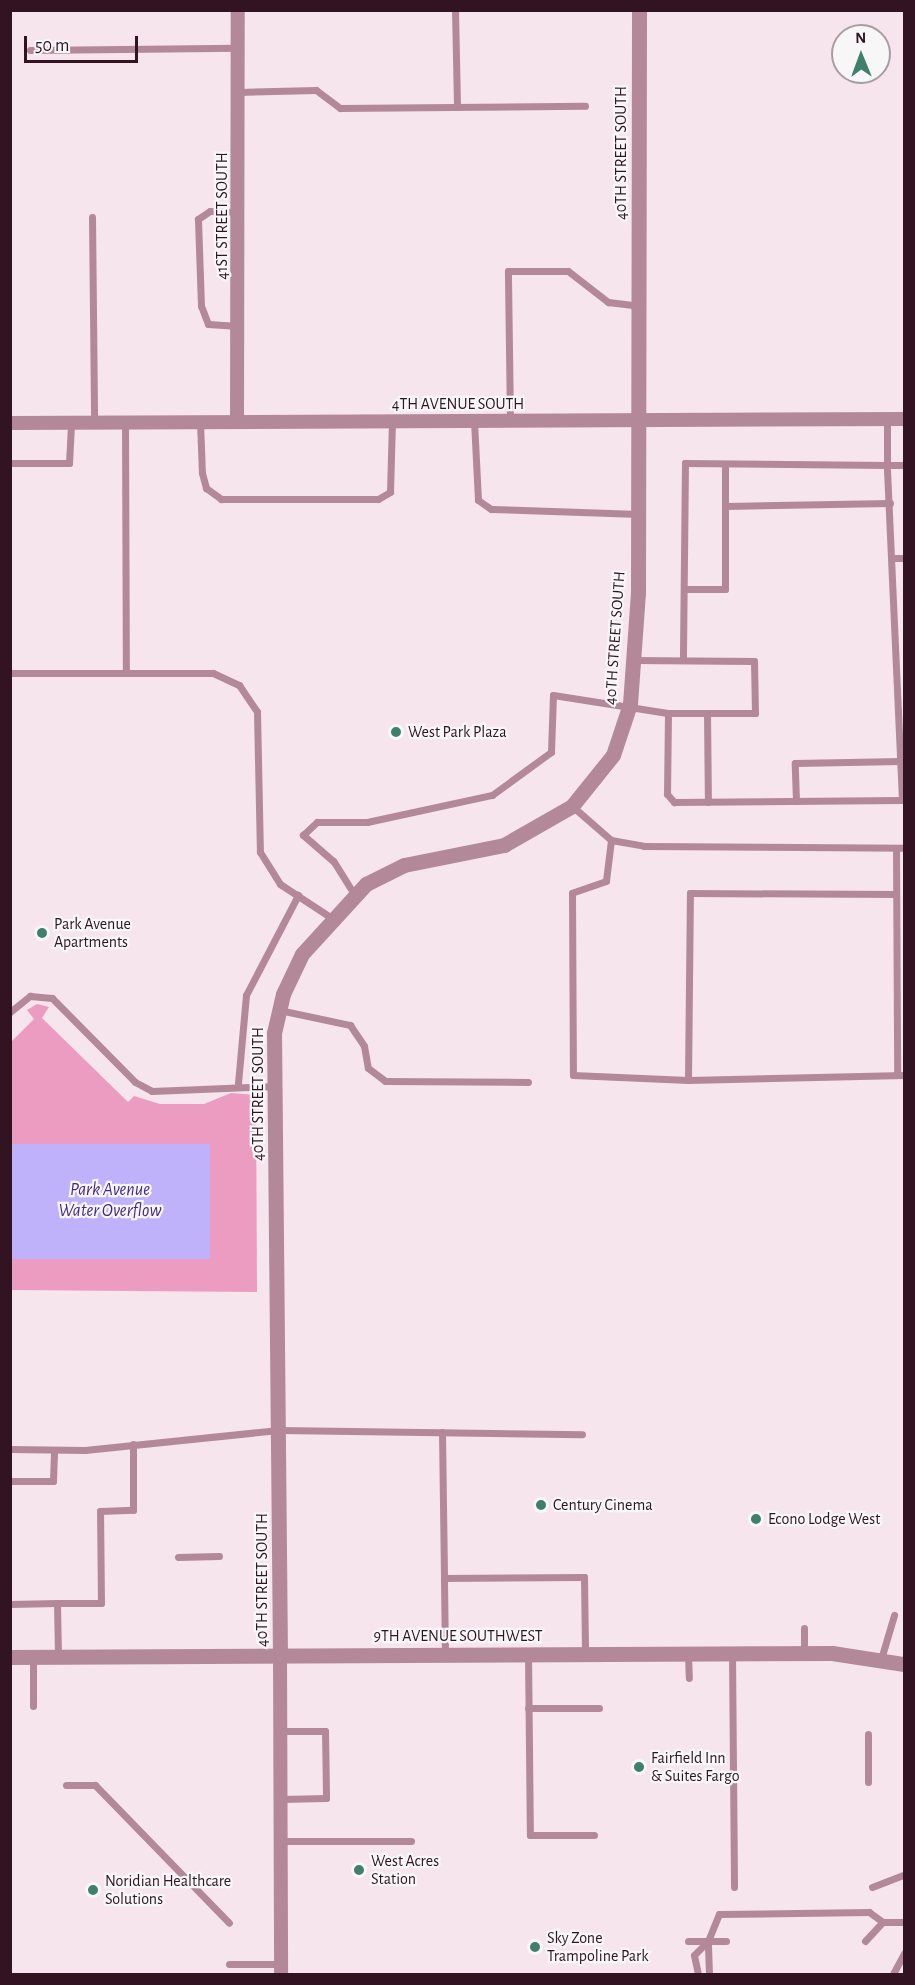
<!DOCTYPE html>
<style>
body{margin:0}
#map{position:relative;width:915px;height:1985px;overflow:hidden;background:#f6e5ec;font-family:"Alegreya Sans",sans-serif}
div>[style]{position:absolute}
.green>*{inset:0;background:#ec9cc0}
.water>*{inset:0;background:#bfb2fa;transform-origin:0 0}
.service>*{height:7px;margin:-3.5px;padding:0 3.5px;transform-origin:3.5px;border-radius:3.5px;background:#b3899a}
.minor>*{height:14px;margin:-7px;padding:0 7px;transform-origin:7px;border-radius:7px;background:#b3899a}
.tertiary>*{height:15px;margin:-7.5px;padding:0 7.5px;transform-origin:7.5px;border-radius:7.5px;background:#b3899a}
.dots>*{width:16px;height:16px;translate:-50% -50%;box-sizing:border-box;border:3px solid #f7f7f7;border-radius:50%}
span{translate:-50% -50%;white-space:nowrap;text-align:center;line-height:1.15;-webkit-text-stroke:4.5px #f7f7f7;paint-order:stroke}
.street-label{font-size:16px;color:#311321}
.poi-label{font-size:16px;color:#311321}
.left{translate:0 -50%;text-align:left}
.water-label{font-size:18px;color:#46278a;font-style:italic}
.frame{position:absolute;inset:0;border:12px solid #311321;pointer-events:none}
.north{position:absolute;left:831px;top:24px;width:60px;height:60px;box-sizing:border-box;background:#f7f7f7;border:2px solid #a89ca1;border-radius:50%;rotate:359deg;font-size:16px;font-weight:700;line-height:24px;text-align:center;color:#311321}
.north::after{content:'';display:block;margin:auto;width:21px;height:27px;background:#407f6c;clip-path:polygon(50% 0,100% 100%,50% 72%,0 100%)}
.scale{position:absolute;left:24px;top:36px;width:114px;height:27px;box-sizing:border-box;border:3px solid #311321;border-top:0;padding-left:8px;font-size:18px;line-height:21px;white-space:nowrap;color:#311321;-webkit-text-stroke:4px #f7f7f7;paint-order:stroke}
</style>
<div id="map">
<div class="green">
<i style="clip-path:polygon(37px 1004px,49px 1007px,42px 1018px,128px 1102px,134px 1096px,160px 1104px,204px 1104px,231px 1093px,256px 1095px,257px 1292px,12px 1290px,11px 1316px,11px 1042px,34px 1019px,27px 1010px)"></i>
</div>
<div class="water">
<i style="left:11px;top:1144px;width:199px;height:115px"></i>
</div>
<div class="service">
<i style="left:455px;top:10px;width:97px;rotate:88.8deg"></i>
<i style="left:30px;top:50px;width:208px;rotate:-0.6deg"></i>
<i style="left:238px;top:92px;width:78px;rotate:-1.5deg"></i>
<i style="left:316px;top:90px;width:30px;rotate:37deg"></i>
<i style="left:340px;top:108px;width:245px;rotate:-0.5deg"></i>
<i style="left:92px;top:217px;width:207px;rotate:89.4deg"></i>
<i style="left:238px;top:326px;width:30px;rotate:-176deg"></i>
<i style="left:208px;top:324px;width:19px;rotate:-111deg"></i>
<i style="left:201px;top:306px;width:87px;rotate:-92deg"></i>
<i style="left:198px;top:219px;width:14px;rotate:-34deg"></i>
<i style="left:210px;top:211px;width:29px;rotate:2deg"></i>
<i style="left:887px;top:419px;width:46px;rotate:90deg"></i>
<i style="left:887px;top:465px;width:17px"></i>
<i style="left:474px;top:421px;width:79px;rotate:87.1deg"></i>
<i style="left:478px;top:500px;width:16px;rotate:35deg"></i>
<i style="left:491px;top:509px;width:148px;rotate:1.9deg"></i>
<i style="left:510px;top:421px;width:150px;rotate:-90.8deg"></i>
<i style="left:508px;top:271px;width:60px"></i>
<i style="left:568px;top:271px;width:51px;rotate:37.8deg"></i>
<i style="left:608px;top:302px;width:31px;rotate:7deg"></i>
<i style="left:200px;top:422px;width:51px;rotate:87.8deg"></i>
<i style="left:202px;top:473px;width:16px;rotate:75deg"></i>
<i style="left:206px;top:488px;width:19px;rotate:36deg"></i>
<i style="left:221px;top:499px;width:157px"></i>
<i style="left:378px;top:499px;width:14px;rotate:-30deg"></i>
<i style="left:390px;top:492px;width:71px;rotate:-88.4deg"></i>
<i style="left:125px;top:423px;width:250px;rotate:89.8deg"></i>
<i style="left:10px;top:463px;width:59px"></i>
<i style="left:69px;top:463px;width:39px;rotate:-87deg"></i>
<i style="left:725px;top:464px;width:42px;rotate:90deg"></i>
<i style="left:725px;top:506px;width:165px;rotate:-1deg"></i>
<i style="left:895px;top:558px;width:9px"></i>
<i style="left:684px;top:589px;width:41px"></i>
<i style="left:725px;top:589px;width:83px;rotate:-90deg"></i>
<i style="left:633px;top:660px;width:121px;rotate:0.5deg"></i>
<i style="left:754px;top:661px;width:52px;rotate:88.9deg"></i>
<i style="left:755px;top:713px;width:87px;rotate:180deg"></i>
<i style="left:10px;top:673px;width:203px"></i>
<i style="left:213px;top:673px;width:29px;rotate:25deg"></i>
<i style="left:239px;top:685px;width:32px;rotate:56deg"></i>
<i style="left:257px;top:712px;width:140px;rotate:88.8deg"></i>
<i style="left:260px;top:852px;width:38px;rotate:58deg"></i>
<i style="left:280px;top:884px;width:60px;rotate:33.4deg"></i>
<i style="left:707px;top:713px;width:89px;rotate:89.4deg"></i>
<i style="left:796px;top:801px;width:38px;rotate:-92deg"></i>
<i style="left:795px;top:763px;width:106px;rotate:-1.1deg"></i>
<i style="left:572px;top:806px;width:52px;rotate:41.1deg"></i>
<i style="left:611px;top:840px;width:34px;rotate:10deg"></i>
<i style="left:644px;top:846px;width:260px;rotate:0.4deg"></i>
<i style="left:611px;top:840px;width:41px;rotate:97deg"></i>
<i style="left:606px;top:881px;width:36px;rotate:161deg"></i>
<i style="left:572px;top:893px;width:182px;rotate:89.7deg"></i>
<i style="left:573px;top:1075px;width:115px;rotate:2.5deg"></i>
<i style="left:688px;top:1080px;width:216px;rotate:-1.3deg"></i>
<i style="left:896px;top:848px;width:227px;rotate:89.7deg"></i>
<i style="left:354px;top:894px;width:39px;rotate:-122deg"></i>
<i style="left:333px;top:861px;width:40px;rotate:-139deg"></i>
<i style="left:303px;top:835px;width:19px;rotate:-43deg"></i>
<i style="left:317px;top:822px;width:50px"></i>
<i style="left:367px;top:822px;width:128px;rotate:-12.2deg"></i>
<i style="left:492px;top:795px;width:73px;rotate:-36.1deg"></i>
<i style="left:551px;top:752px;width:57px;rotate:-88deg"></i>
<i style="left:553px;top:695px;width:116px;rotate:8.9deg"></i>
<i style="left:668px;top:713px;width:81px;rotate:90.7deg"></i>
<i style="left:667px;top:794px;width:11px;rotate:49deg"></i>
<i style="left:674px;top:802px;width:228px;rotate:-0.5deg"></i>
<i style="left:902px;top:800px;width:335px;rotate:-92.6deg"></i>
<i style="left:887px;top:465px;width:202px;rotate:-179.4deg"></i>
<i style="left:685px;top:463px;width:197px;rotate:90.6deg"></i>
<i style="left:279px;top:1010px;width:73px;rotate:11.9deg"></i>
<i style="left:350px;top:1025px;width:25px;rotate:56deg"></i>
<i style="left:364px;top:1046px;width:22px;rotate:80deg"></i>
<i style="left:368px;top:1068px;width:21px;rotate:37deg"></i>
<i style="left:385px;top:1081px;width:143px;rotate:0.4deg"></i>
<i style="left:10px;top:1012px;width:26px;rotate:-39deg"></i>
<i style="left:30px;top:996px;width:22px;rotate:5deg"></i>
<i style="left:52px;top:998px;width:118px;rotate:45.3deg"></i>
<i style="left:135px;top:1082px;width:19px;rotate:28deg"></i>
<i style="left:152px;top:1091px;width:122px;rotate:-2.3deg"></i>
<i style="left:688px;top:1080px;width:187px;rotate:-89.4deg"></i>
<i style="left:690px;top:893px;width:206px;rotate:0.3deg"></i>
<i style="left:238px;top:1083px;width:88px;rotate:-84.8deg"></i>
<i style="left:246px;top:995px;width:113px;rotate:-62.5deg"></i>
<i style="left:442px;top:1432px;width:146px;rotate:89.2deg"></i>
<i style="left:10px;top:1449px;width:75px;rotate:0.8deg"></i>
<i style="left:85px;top:1450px;width:195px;rotate:-5.9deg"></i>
<i style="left:279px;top:1430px;width:303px;rotate:0.8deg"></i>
<i style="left:10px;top:1481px;width:43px"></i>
<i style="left:53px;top:1481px;width:31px;rotate:-88deg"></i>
<i style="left:178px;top:1557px;width:41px;rotate:-1.4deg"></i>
<i style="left:57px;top:1603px;width:44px"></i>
<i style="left:101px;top:1603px;width:92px;rotate:-90.6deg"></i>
<i style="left:100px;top:1511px;width:33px;rotate:-2deg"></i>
<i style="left:133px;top:1510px;width:66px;rotate:-90deg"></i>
<i style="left:10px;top:1604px;width:47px;rotate:-1.2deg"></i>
<i style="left:57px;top:1603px;width:54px;rotate:88.9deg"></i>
<i style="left:804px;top:1628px;width:25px;rotate:90deg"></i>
<i style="left:528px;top:1653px;width:182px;rotate:89.4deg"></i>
<i style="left:530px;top:1835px;width:64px"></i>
<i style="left:732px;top:1653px;width:234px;rotate:89.5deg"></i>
<i style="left:445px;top:1654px;width:76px;rotate:-90.8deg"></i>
<i style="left:444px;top:1578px;width:140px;rotate:-0.4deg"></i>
<i style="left:584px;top:1577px;width:76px;rotate:89.2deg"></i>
<i style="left:688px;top:1654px;width:24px;rotate:88deg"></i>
<i style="left:881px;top:1659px;width:46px;rotate:-73.5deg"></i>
<i style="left:33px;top:1706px;width:49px;rotate:-90deg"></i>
<i style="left:528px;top:1708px;width:71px"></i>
<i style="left:281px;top:1731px;width:44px"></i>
<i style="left:325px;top:1731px;width:67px;rotate:89.1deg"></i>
<i style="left:326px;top:1798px;width:45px;rotate:178.7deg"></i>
<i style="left:868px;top:1734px;width:48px;rotate:90deg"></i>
<i style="left:66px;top:1785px;width:29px"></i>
<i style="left:95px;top:1785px;width:192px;rotate:45.8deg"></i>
<i style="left:281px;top:1841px;width:130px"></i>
<i style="left:872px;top:1887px;width:34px;rotate:-21deg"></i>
<i style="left:883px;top:1922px;width:21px"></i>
<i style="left:688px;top:1941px;width:38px"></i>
<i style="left:865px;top:1941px;width:26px;rotate:-47deg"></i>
<i style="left:229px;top:1964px;width:52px"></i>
<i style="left:698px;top:1974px;width:19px;rotate:-102deg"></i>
<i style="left:694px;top:1955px;width:20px;rotate:-45deg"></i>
<i style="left:709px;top:1974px;width:33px;rotate:-92deg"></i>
<i style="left:708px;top:1941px;width:29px;rotate:-68deg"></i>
<i style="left:719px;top:1914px;width:150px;rotate:-0.8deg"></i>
<i style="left:869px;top:1912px;width:17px;rotate:36deg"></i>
<i style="left:893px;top:1974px;width:24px;rotate:-62deg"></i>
</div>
<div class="minor">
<i style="left:237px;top:422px;width:412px;rotate:-89.9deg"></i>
<i style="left:10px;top:423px;width:894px;rotate:-0.26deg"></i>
<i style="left:280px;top:1655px;width:319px;rotate:89.8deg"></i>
</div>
<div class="tertiary">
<i style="left:280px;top:1655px;width:622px;rotate:-90.55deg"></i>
<i style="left:274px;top:1033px;width:40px;rotate:-77deg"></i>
<i style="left:283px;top:994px;width:44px;rotate:-64.6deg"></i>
<i style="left:302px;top:954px;width:95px;rotate:-47.6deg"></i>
<i style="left:366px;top:884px;width:42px;rotate:-26.6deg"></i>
<i style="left:404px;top:865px;width:102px;rotate:-11.3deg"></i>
<i style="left:504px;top:845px;width:78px;rotate:-29.8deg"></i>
<i style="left:572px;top:806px;width:65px;rotate:-51.2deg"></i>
<i style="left:613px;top:755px;width:54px;rotate:-71.6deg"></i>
<i style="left:630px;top:704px;width:111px;rotate:-85.9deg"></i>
<i style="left:638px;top:593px;width:583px;rotate:-89.9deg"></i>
<i style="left:10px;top:1657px;width:822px;rotate:-0.28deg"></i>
<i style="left:832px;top:1653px;width:73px;rotate:8.7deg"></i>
</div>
<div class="dots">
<i style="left:396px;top:732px;background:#407f6c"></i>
<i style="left:42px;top:933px;background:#407f6c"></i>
<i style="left:541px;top:1505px;background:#407f6c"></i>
<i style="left:756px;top:1519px;background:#407f6c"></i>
<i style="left:639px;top:1767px;background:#407f6c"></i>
<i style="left:359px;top:1870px;background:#407f6c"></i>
<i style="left:93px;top:1890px;background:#407f6c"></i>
<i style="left:535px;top:1947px;background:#407f6c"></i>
</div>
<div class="street-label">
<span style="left:621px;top:153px;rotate:-90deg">40TH STREET SOUTH</span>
<span style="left:222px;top:216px;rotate:-90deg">41ST STREET SOUTH</span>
<span style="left:458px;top:404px">4TH AVENUE SOUTH</span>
<span style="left:615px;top:638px;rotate:-86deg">40TH STREET SOUTH</span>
<span style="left:258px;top:1094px;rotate:-90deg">40TH STREET SOUTH</span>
<span style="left:262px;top:1580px;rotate:-90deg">40TH STREET SOUTH</span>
<span style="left:458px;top:1636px">9TH AVENUE SOUTHWEST</span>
</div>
<div class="poi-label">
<span class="left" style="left:408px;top:732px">West Park Plaza</span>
<span class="left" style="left:54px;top:933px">Park Avenue<br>Apartments</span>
<span class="left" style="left:553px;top:1505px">Century Cinema</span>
<span class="left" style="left:768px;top:1519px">Econo Lodge West</span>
<span class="left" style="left:651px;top:1767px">Fairfield Inn<br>&amp; Suites Fargo</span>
<span class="left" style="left:371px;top:1870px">West Acres<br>Station</span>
<span class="left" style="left:105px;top:1890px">Noridian Healthcare<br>Solutions</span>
<span class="left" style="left:547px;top:1947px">Sky Zone<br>Trampoline Park</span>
</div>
<div class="water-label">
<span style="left:110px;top:1201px">Park Avenue<br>Water Overflow</span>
</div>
<div class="frame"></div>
<div class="north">N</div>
<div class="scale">50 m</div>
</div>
